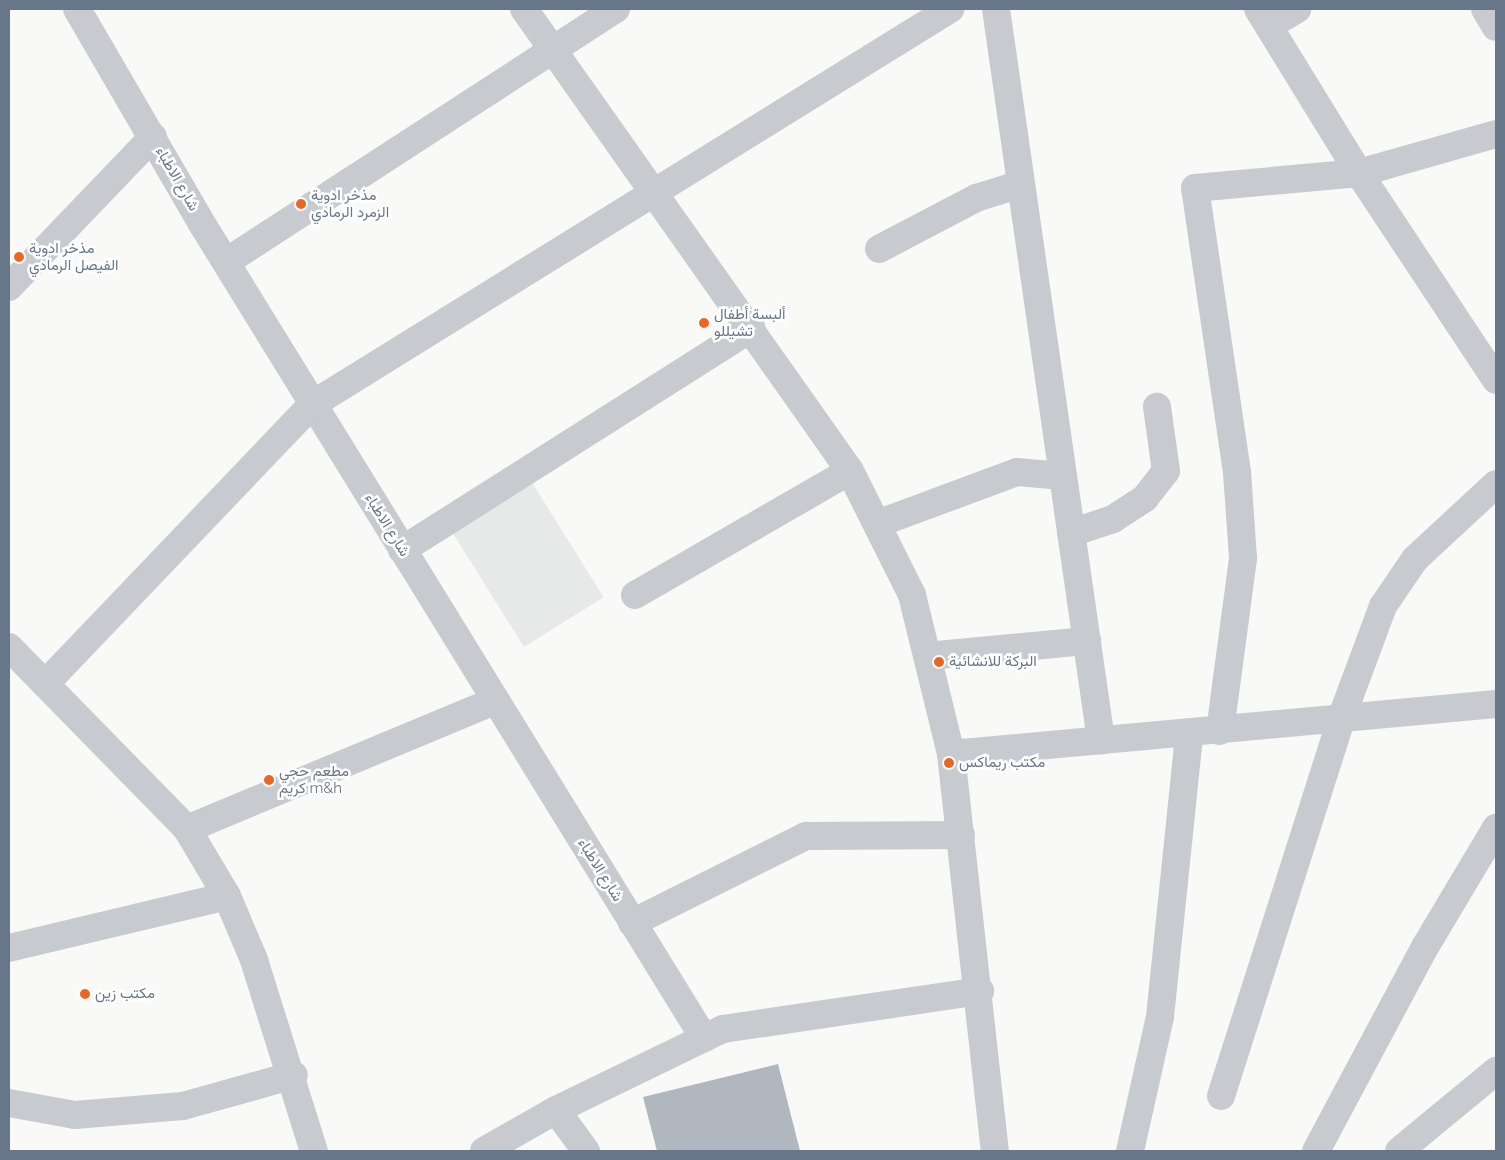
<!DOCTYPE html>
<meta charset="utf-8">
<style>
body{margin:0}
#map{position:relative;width:1505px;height:1160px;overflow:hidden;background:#f9f9f7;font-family:Raleway,Vazirmatn,sans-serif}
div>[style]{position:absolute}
.built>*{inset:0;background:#e7e8e8;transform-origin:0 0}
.building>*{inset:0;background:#b0b7be}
.minor>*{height:28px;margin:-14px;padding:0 14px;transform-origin:14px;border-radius:14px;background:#c7cace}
.dots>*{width:14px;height:14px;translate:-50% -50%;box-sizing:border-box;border:2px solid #fff;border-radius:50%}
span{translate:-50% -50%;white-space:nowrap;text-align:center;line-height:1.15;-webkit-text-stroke:5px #fff;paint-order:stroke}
.street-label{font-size:15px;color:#677789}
.poi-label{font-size:15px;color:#677789}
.left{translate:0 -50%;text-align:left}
.frame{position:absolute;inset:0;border:10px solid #677789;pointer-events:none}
</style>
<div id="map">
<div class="built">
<i style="left:531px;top:481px;width:137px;height:94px;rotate:58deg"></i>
</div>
<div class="building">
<i style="clip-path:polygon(778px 1064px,800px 1151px,657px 1151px,643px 1097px)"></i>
</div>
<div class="minor">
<i style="left:77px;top:9px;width:252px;rotate:59.8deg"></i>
<i style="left:204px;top:227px;width:953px;rotate:58.35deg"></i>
<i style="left:524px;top:9px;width:565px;rotate:54.79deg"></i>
<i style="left:850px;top:471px;width:139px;rotate:63.4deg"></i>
<i style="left:912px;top:595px;width:164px;rotate:76.2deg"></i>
<i style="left:951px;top:754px;width:399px;rotate:83.7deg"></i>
<i style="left:996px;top:9px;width:739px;rotate:81.83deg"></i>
<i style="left:1258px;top:9px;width:193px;rotate:58.4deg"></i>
<i style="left:1359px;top:173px;width:248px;rotate:56.5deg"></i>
<i style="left:1485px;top:9px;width:21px;rotate:59deg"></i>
<i style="left:1269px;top:26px;width:33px;rotate:-31deg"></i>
<i style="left:879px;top:249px;width:110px;rotate:-27.7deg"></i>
<i style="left:976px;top:198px;width:47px;rotate:-17.3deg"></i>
<i style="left:226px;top:262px;width:465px;rotate:-33deg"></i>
<i style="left:9px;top:287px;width:208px;rotate:-46.2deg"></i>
<i style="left:877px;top:524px;width:149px;rotate:-20.4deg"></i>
<i style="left:1017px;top:472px;width:46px;rotate:5deg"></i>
<i style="left:1071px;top:533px;width:44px;rotate:-18.4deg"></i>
<i style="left:1113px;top:519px;width:38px;rotate:-33deg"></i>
<i style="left:1145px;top:498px;width:34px;rotate:-52deg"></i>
<i style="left:1166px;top:471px;width:65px;rotate:-98deg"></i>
<i style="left:402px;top:550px;width:414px;rotate:-32.4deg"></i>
<i style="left:635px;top:595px;width:248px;rotate:-30deg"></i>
<i style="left:9px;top:647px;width:255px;rotate:45.6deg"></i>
<i style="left:187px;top:829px;width:78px;rotate:59.2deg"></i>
<i style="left:227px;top:896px;width:69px;rotate:67.1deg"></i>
<i style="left:254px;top:960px;width:200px;rotate:72.6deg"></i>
<i style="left:927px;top:656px;width:161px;rotate:-5.4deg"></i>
<i style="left:46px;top:683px;width:386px;rotate:-46.3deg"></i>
<i style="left:313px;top:404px;width:750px;rotate:-31.8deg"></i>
<i style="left:1220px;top:731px;width:175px;rotate:-82.4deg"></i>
<i style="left:1243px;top:558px;width:86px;rotate:-94deg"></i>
<i style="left:1237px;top:472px;width:287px;rotate:-98.4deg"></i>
<i style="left:1195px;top:188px;width:165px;rotate:-5.2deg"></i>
<i style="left:1359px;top:173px;width:142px;rotate:-15.9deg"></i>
<i style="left:951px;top:754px;width:547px;rotate:-5.24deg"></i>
<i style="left:187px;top:829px;width:334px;rotate:-22.6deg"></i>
<i style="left:632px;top:923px;width:195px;rotate:-26.6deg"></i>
<i style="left:806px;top:836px;width:155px;rotate:-0.4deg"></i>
<i style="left:9px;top:948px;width:224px;rotate:-13.4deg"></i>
<i style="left:1221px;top:1096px;width:396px;rotate:-72.3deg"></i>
<i style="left:1341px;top:719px;width:121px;rotate:-69.6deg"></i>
<i style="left:1383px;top:606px;width:57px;rotate:-55.8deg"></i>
<i style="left:1415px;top:559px;width:110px;rotate:-42.8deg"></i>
<i style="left:9px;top:1103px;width:67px;rotate:10.3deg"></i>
<i style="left:75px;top:1115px;width:108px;rotate:-4.8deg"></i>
<i style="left:183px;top:1106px;width:115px;rotate:-15.6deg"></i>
<i style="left:556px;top:1110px;width:51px;rotate:53.8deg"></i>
<i style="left:484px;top:1151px;width:83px;rotate:-29.7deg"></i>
<i style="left:556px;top:1110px;width:186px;rotate:-25.9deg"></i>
<i style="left:723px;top:1029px;width:260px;rotate:-8.4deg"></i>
<i style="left:1130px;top:1151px;width:137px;rotate:-77.4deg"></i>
<i style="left:1160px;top:1017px;width:284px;rotate:-84.1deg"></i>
<i style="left:1316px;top:1151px;width:231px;rotate:-61.9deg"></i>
<i style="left:1425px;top:947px;width:139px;rotate:-59.2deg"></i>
<i style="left:1399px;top:1151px;width:126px;rotate:-39.5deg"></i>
</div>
<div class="dots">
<i style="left:301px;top:204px;background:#ec6525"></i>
<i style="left:19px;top:257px;background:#ec6525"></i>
<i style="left:704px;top:323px;background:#ec6525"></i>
<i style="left:939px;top:662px;background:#ec6525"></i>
<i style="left:949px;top:763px;background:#ec6525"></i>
<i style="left:269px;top:780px;background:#ec6525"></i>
<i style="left:85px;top:994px;background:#ec6525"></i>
</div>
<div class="street-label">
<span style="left:177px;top:179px;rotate:60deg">شارع الاطباء</span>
<span style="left:387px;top:525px;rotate:58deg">شارع الاطباء</span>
<span style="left:600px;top:870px;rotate:58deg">شارع الاطباء</span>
</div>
<div class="poi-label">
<span class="left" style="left:311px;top:204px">مذخر ادوية<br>الزمرد الرمادي</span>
<span class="left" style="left:29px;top:257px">مذخر ادوية<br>الفيصل الرمادي</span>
<span class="left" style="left:714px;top:323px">ألبسة أطفال<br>تشيللو</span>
<span class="left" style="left:949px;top:662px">البركة للانشائية</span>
<span class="left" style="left:959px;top:763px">مكتب ريماكس</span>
<span class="left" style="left:279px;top:780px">مطعم حجي<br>كريم m&amp;h</span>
<span class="left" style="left:95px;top:994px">مكتب زين</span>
</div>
<div class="frame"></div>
</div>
